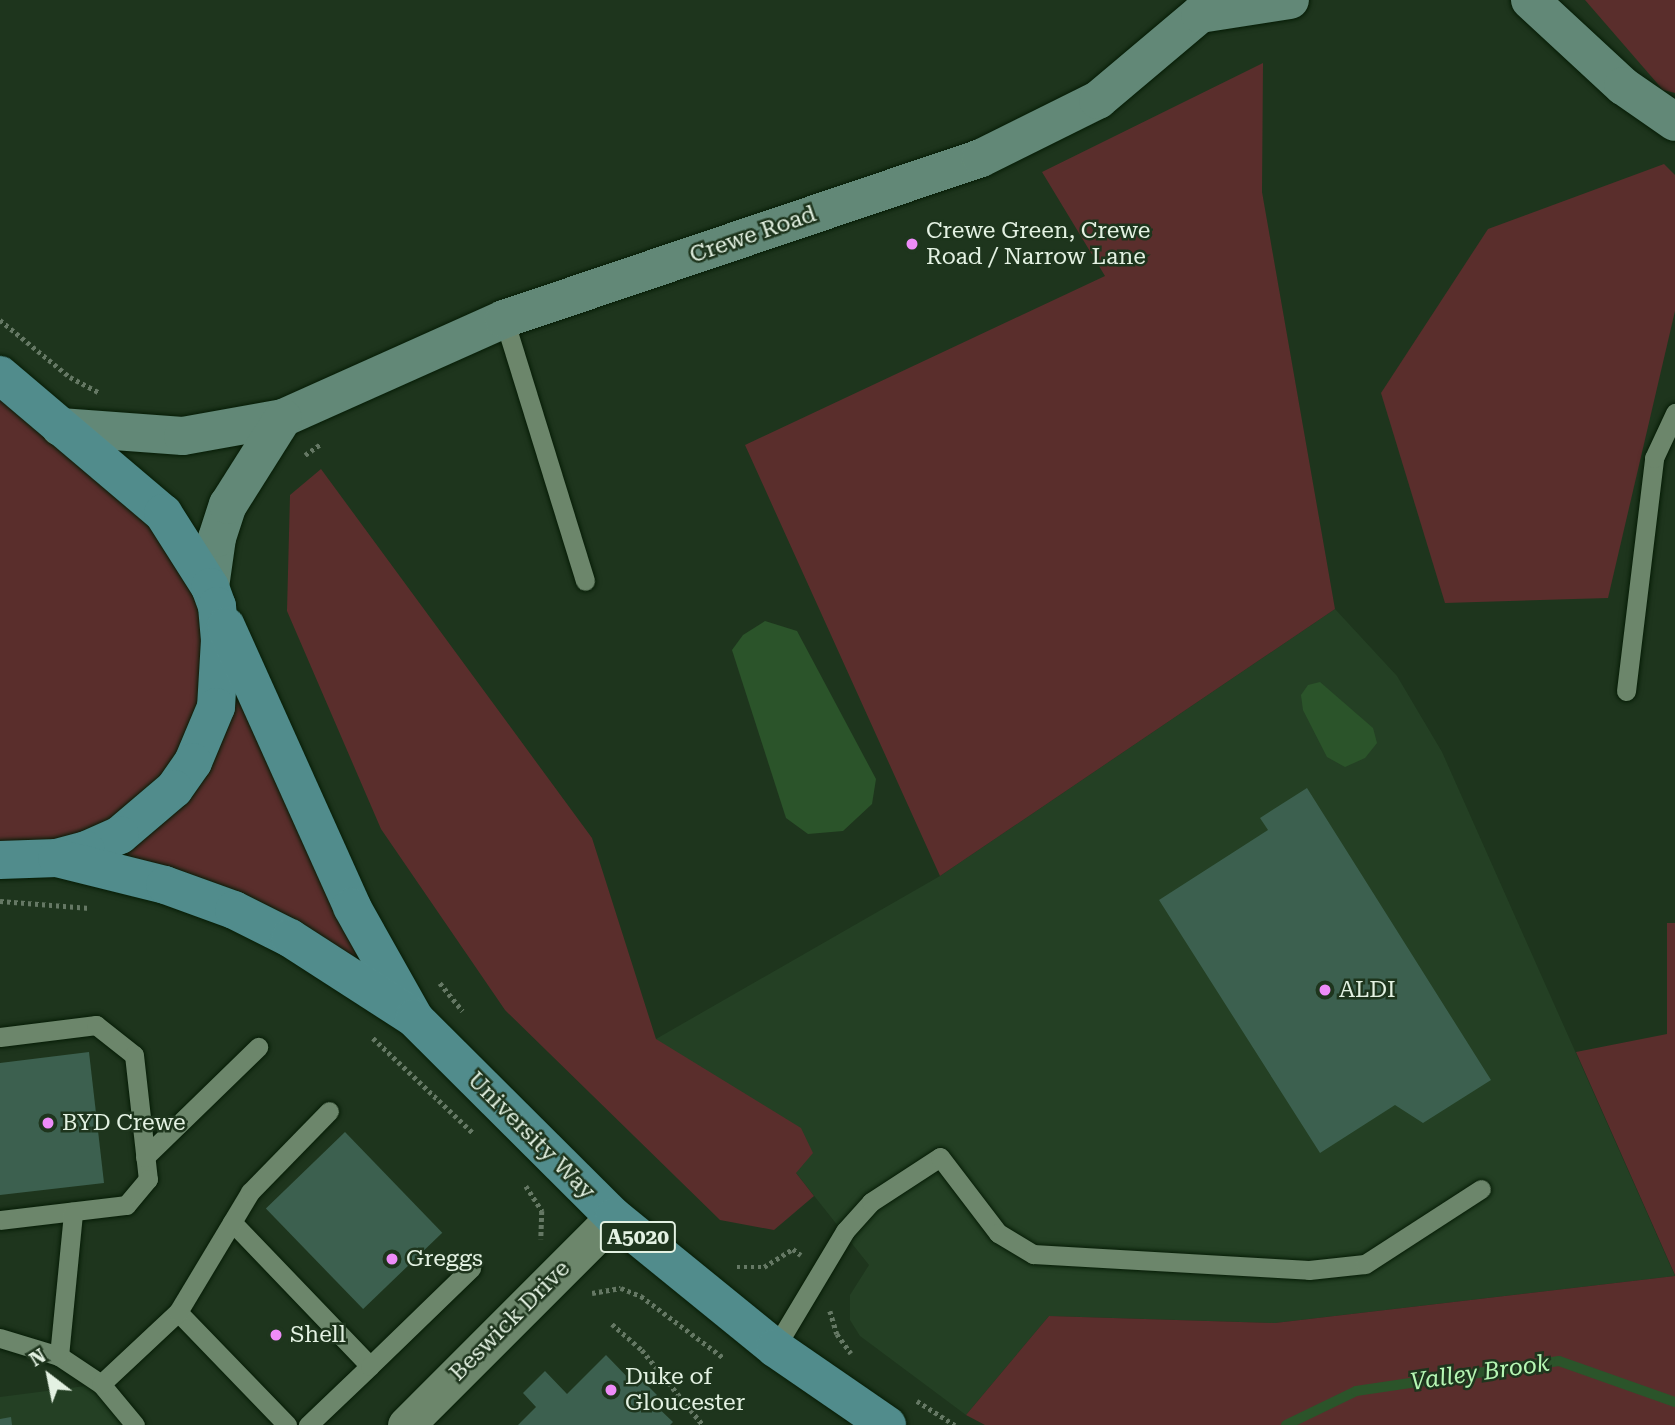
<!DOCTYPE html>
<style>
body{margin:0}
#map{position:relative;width:1675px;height:1425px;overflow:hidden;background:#1e351d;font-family:"Roboto Serif",serif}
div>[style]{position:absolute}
.built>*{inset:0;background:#244024}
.green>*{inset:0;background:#5a2e2c}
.water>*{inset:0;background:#2b542a}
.stream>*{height:10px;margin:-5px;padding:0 5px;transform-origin:5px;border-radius:5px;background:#2b542a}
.building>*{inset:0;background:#3c604f;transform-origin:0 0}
.path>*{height:4.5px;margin-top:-2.25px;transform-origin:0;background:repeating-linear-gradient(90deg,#657864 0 3.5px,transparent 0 7px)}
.roads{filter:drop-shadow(0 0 2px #061c06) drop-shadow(0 0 2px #061c06)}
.service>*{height:19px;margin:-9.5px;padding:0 9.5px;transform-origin:9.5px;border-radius:9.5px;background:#6c866b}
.minor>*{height:37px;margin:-18.5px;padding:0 18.5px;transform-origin:18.5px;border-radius:18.5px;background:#6c866b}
.secondary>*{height:38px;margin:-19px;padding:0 19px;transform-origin:19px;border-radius:19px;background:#628877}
.trunk>*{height:38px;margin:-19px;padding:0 19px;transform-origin:19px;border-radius:19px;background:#518c8c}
.dots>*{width:19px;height:19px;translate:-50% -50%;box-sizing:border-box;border:4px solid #1e351d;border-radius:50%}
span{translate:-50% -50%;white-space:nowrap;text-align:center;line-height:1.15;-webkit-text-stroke:5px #1e351d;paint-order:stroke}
.shield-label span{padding:2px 5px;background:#1e351d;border:2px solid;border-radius:5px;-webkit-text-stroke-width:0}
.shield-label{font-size:21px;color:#e3f1e2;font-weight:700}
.poi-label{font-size:23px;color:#e3f1e2}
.left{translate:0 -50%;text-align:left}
.street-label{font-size:23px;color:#e3f1e2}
.water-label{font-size:24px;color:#b6f6b3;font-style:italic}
.north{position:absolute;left:14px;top:1341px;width:70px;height:70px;-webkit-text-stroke:5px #1e351d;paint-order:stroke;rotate:328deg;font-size:19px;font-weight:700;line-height:28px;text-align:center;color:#e3f1e2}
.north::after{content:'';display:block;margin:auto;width:24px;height:32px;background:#e3f1e2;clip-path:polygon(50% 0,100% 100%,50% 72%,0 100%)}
</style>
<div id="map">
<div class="built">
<i style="clip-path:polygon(1335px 609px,1397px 676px,1442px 752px,1675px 1276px,1275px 1323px,1049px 1316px,966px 1415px,860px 1336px,850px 1320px,850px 1295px,869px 1265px,796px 1173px,656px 1039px,940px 876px)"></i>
<i style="clip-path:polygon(101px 1384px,127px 1425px,0 1425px,0 1397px)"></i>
</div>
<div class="green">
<i style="clip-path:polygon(1585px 0,1675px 0,1675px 93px,1663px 90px)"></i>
<i style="clip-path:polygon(1263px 63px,1262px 192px,1335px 609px,940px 876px,745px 445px,1105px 276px,1042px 172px)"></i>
<i style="clip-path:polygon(1664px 164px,1675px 175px,1675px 311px,1608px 598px,1445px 603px,1381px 393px,1488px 229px)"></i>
<i style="clip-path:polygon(0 375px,142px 494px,406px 1013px,234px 910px,0 866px)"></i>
<i style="clip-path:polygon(321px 469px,592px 838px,656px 1039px,801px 1128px,813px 1153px,796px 1173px,814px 1196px,774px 1230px,720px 1220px,505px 1010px,381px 829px,287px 611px,290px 495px)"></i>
<i style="clip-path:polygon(1667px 923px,1675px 923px,1675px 1275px,1576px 1052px,1667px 1034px)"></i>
<i style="clip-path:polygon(1675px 1276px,1675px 1425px,985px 1425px,966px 1415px,1049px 1316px,1275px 1323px)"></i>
</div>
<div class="water">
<i style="clip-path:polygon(765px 621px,797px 631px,876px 779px,872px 804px,843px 831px,808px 834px,786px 818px,732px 650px,743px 635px)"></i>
<i style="clip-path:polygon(1320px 682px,1373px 728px,1377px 743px,1365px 758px,1345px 767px,1327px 757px,1303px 710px,1301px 695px,1308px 685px)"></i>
</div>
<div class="stream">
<i style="left:1286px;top:1425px;width:78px;rotate:-25.9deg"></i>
<i style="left:1356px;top:1391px;width:205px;rotate:-8.4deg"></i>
<i style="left:1559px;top:1361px;width:123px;rotate:19.5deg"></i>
</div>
<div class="building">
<i style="clip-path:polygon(1307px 788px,1491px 1080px,1423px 1123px,1395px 1105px,1320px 1153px,1159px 900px,1268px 830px,1260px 818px)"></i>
<i style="clip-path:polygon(89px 1052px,104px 1183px,0 1195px,0 1063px)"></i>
<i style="left:345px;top:1132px;width:140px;height:110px;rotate:46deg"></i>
<i style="clip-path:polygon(606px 1355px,637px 1387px,643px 1381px,657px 1395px,651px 1401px,673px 1422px,670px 1425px,518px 1425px,536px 1407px,523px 1393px,545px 1371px,567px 1394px)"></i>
<i style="clip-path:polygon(11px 1417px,12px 1425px,0 1425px,0 1419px)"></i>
</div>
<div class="path">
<i style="left:0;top:320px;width:90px;rotate:39.2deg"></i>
<i style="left:70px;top:377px;width:32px;rotate:28deg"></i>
<i style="left:305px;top:455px;width:19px;rotate:-35deg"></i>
<i style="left:0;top:901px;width:90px;rotate:4.4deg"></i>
<i style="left:440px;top:983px;width:36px;rotate:51deg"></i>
<i style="left:373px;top:1038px;width:138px;rotate:43.5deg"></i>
<i style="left:526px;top:1186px;width:30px;rotate:57deg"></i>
<i style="left:542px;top:1211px;width:28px;rotate:92deg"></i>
<i style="left:737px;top:1267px;width:27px"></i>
<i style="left:764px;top:1267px;width:34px;rotate:-32deg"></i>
<i style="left:793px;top:1249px;width:10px;rotate:37deg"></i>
<i style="left:592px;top:1293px;width:29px;rotate:-10deg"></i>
<i style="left:621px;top:1288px;width:22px;rotate:22deg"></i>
<i style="left:641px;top:1296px;width:104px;rotate:36.8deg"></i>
<i style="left:830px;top:1311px;width:24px;rotate:73deg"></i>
<i style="left:837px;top:1334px;width:24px;rotate:54deg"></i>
<i style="left:612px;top:1324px;width:40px;rotate:41deg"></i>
<i style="left:642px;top:1350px;width:97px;rotate:50.9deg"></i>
<i style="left:917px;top:1401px;width:45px;rotate:32.3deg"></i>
</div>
<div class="roads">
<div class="service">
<i style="left:504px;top:319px;width:274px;rotate:72.8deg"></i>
<i style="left:1626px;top:691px;width:235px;rotate:-83.1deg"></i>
<i style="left:1654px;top:458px;width:50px;rotate:-65deg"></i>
<i style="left:0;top:1037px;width:97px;rotate:-7.1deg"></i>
<i style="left:96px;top:1025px;width:48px;rotate:38.3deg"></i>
<i style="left:134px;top:1055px;width:125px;rotate:83.6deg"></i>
<i style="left:148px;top:1179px;width:34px;rotate:130deg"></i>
<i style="left:126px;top:1205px;width:127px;rotate:173.2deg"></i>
<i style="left:145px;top:1157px;width:158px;rotate:-44.2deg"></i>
<i style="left:232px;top:1222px;width:199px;rotate:46.2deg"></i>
<i style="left:370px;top:1366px;width:86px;rotate:136.4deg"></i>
<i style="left:178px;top:1312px;width:157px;rotate:46deg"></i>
<i style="left:0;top:1338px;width:62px;rotate:17deg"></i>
<i style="left:59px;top:1356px;width:50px;rotate:33.7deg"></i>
<i style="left:101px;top:1384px;width:53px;rotate:50.3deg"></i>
<i style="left:775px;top:1348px;width:136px;rotate:-59.1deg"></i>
<i style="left:845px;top:1231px;width:39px;rotate:-48deg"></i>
<i style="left:871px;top:1202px;width:82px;rotate:-33.1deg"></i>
<i style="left:940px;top:1157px;width:96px;rotate:52.7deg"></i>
<i style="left:998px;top:1233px;width:41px;rotate:31deg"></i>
<i style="left:1033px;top:1254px;width:276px;rotate:3.3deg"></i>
<i style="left:1309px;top:1270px;width:56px;rotate:-6.1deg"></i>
<i style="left:1365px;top:1264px;width:138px;rotate:-32.9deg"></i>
<i style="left:59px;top:1356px;width:145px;rotate:-84.4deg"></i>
<i style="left:370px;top:1366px;width:141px;rotate:-44.1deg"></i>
<i style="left:101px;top:1384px;width:105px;rotate:-43.1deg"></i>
<i style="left:178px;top:1312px;width:140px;rotate:-59deg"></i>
<i style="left:250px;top:1192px;width:113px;rotate:-45.7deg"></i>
</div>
<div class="minor">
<i style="left:406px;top:1425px;width:294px;rotate:-45deg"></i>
</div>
<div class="secondary">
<i style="left:1530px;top:0;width:127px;rotate:42.8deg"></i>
<i style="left:1623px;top:86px;width:63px;rotate:34.7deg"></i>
<i style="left:60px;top:427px;width:123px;rotate:4.2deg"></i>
<i style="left:183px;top:436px;width:102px;rotate:-10.2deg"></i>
<i style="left:283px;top:418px;width:242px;rotate:-24.1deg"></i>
<i style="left:504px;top:319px;width:503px;rotate:-18.65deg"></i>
<i style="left:981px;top:158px;width:131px;rotate:-26.4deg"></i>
<i style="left:1098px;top:100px;width:133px;rotate:-40.1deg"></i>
<i style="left:1200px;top:14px;width:91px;rotate:-8.8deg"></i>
<i style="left:210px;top:587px;width:49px;rotate:-81.9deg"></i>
<i style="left:217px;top:538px;width:35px;rotate:-72deg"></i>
<i style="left:228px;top:505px;width:103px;rotate:-57.7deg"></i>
</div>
<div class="trunk">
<i style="left:0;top:375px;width:214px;rotate:40.3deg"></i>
<i style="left:163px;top:513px;width:88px;rotate:57.6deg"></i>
<i style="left:210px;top:587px;width:20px;rotate:70deg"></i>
<i style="left:217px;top:606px;width:34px;rotate:85deg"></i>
<i style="left:220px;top:640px;width:67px;rotate:93.4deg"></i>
<i style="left:216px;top:707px;width:60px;rotate:112.7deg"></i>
<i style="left:193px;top:762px;width:33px;rotate:125deg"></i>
<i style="left:174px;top:789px;width:71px;rotate:139.6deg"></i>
<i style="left:120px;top:835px;width:37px;rotate:156deg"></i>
<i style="left:86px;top:850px;width:30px;rotate:165deg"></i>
<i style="left:57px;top:858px;width:57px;rotate:178deg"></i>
<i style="left:226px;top:626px;width:308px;rotate:65.8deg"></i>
<i style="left:352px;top:907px;width:123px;rotate:60.7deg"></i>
<i style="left:57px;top:858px;width:111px;rotate:14deg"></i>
<i style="left:165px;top:885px;width:73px;rotate:19.9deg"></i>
<i style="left:234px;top:910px;width:63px;rotate:26.6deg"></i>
<i style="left:290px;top:938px;width:148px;rotate:32.8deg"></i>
<i style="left:414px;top:1018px;width:282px;rotate:44.9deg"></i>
<i style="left:614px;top:1217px;width:208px;rotate:39.1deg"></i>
<i style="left:775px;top:1348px;width:136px;rotate:34.5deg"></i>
</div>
</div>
<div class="dots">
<i style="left:912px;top:244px;background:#ee8cf8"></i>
<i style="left:1325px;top:990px;background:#ee8cf8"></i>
<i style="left:48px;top:1123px;background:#ee8cf8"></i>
<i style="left:392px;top:1259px;background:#ee8cf8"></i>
<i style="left:276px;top:1335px;background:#ee8cf8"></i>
<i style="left:611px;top:1390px;background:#ee8cf8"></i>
</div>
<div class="shield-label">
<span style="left:638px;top:1237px">A5020</span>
</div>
<div class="poi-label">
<span class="left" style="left:926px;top:244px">Crewe Green, Crewe<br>Road / Narrow Lane</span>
<span class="left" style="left:1339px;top:990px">ALDI</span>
<span class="left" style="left:62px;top:1123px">BYD Crewe</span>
<span class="left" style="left:406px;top:1259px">Greggs</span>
<span class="left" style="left:290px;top:1335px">Shell</span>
<span class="left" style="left:625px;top:1390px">Duke of<br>Gloucester</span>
</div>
<div class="street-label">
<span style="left:753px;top:235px;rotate:-19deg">Crewe Road</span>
<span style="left:531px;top:1136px;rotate:45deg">University Way</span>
<span style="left:510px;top:1321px;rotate:-45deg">Beswick Drive</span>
</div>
<div class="water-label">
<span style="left:1480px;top:1373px;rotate:-8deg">Valley Brook</span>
</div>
<div class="north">N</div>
</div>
